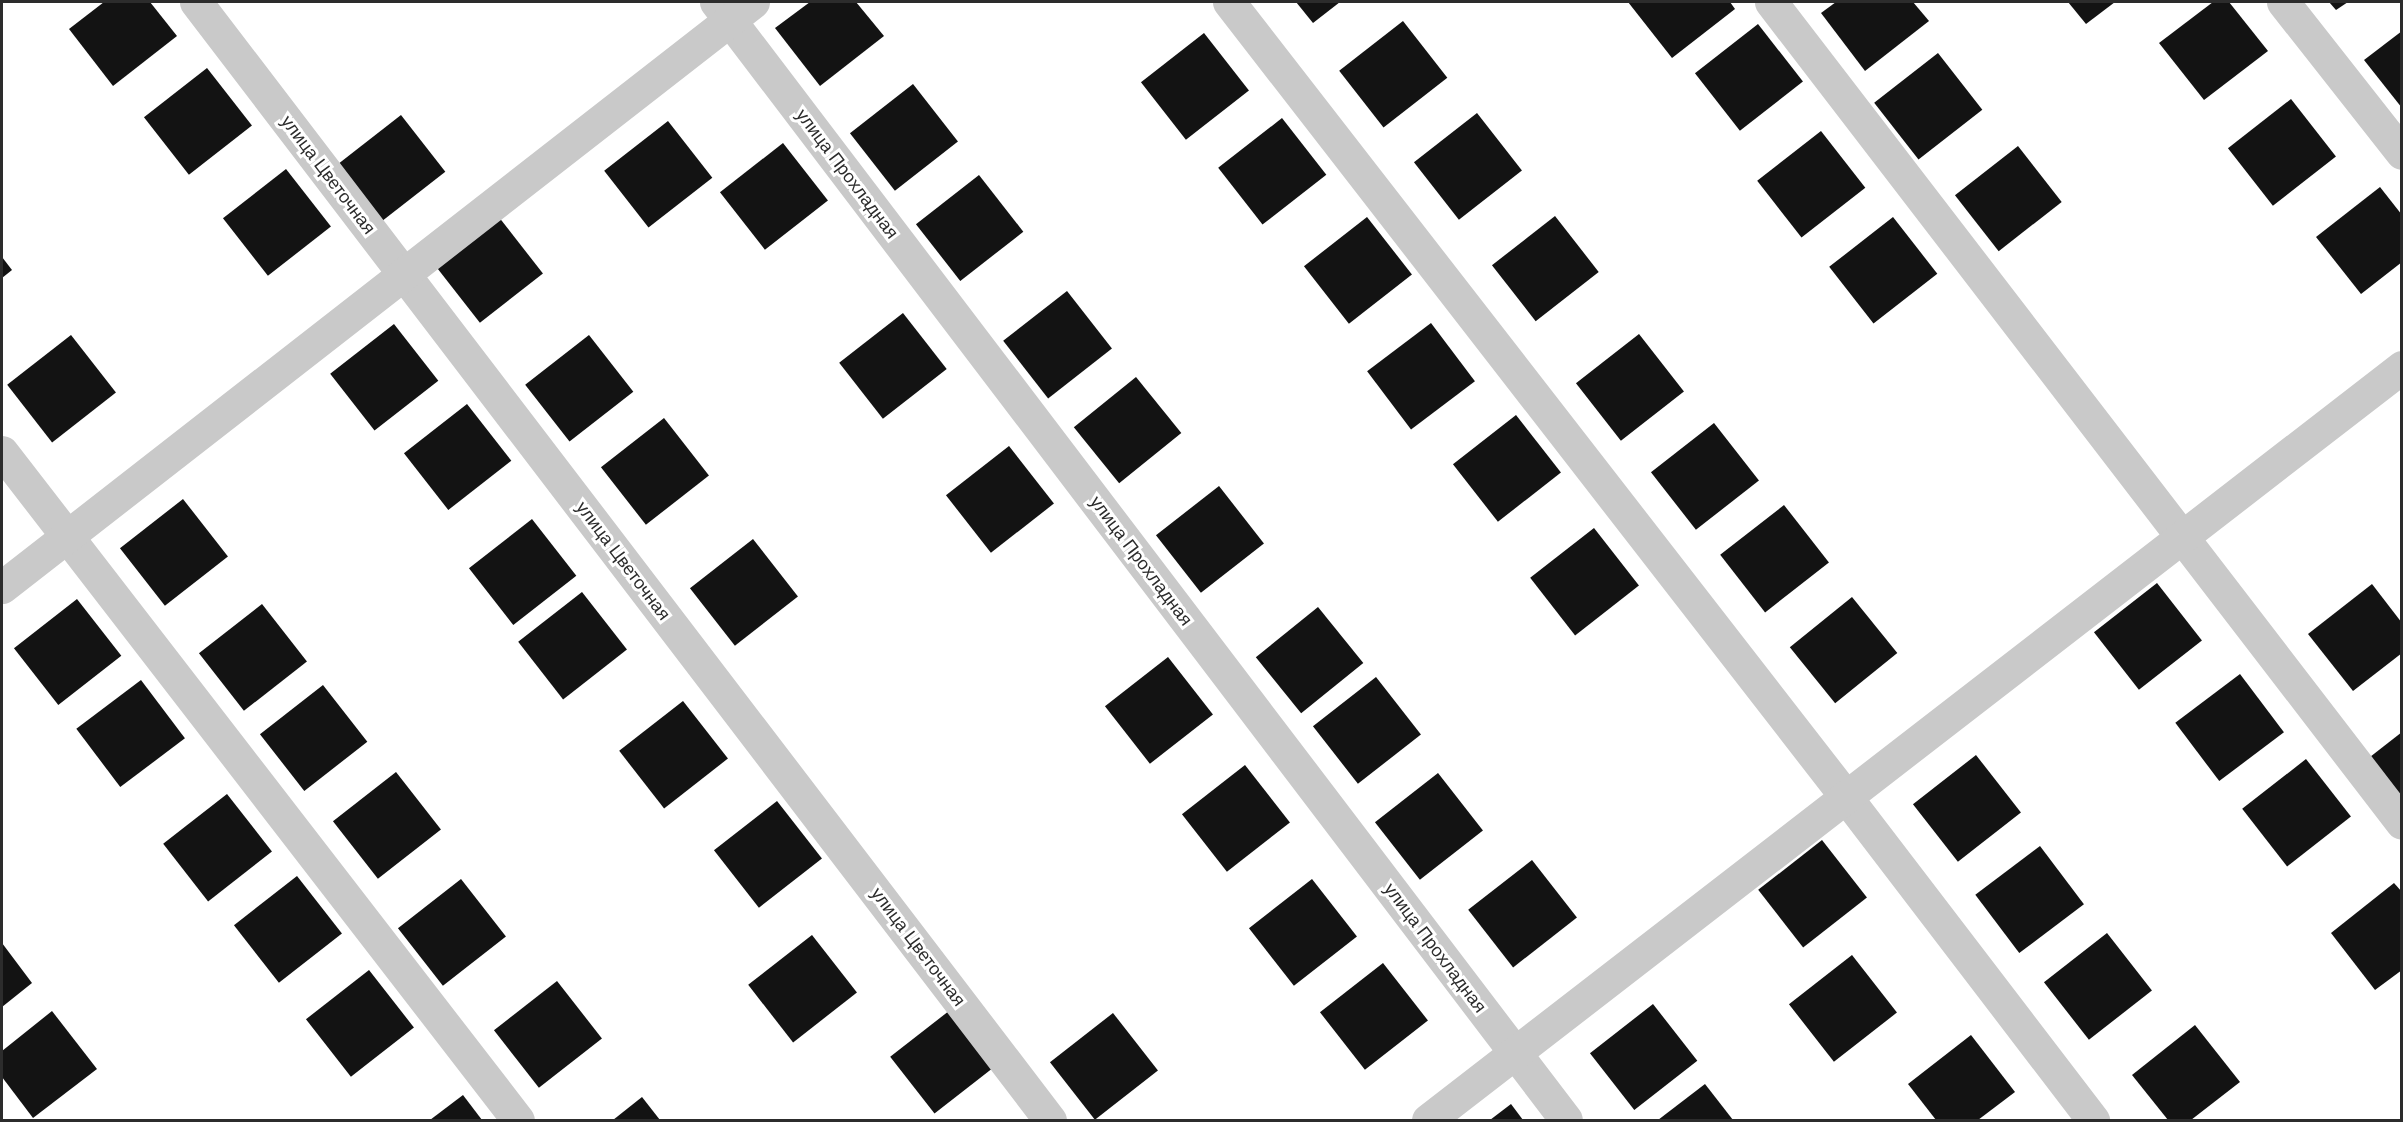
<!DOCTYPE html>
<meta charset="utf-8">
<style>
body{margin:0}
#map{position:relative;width:2403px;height:1122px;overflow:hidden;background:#fff;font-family:Helvetica,sans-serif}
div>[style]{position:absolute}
.building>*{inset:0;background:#131313;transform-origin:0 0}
.street>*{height:33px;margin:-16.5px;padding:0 16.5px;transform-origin:16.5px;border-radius:16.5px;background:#c9c9c9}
span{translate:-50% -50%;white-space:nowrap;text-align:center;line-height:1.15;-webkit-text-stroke:6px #fff;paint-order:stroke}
.street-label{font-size:18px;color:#2c2c2c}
.frame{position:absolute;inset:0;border:3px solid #2c2c2c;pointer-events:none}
</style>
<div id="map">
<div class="building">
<i style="clip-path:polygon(104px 2px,150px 2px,177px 36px,113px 86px,69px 29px)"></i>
<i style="clip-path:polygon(810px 2px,856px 2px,884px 36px,820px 86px,775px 28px)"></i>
<i style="clip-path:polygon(1296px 2px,1340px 2px,1313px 23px)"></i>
<i style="clip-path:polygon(1628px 2px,1730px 2px,1735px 9px,1672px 58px)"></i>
<i style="clip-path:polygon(1836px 2px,1913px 2px,1929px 21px,1865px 71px,1821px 13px)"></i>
<i style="clip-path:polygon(2068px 2px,2115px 2px,2086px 24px)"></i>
<i style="clip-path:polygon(2213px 2px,2229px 2px,2268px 51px,2204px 100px,2159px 43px)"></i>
<i style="clip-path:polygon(2329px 2px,2348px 2px,2336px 10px)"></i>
<i style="left:1403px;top:21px;width:72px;height:81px;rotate:52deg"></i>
<i style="left:1758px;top:24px;width:73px;height:80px;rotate:52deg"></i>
<i style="clip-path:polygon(2402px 31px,2402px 108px,2364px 60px)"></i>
<i style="left:1204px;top:33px;width:73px;height:80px;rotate:52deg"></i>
<i style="left:1938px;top:53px;width:72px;height:81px;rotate:52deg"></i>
<i style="left:207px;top:68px;width:73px;height:80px;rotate:52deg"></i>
<i style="left:913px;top:84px;width:73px;height:80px;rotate:52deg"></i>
<i style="left:2291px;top:99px;width:73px;height:80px;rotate:52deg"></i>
<i style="left:1477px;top:113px;width:73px;height:80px;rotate:52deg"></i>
<i style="left:401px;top:115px;width:72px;height:81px;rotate:52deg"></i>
<i style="left:1282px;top:118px;width:72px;height:81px;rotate:52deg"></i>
<i style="left:668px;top:121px;width:72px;height:81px;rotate:52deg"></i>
<i style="left:1821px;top:131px;width:72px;height:81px;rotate:52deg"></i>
<i style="left:783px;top:143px;width:73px;height:80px;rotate:52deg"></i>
<i style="left:2018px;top:146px;width:71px;height:80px;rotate:52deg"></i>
<i style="left:286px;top:169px;width:73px;height:80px;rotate:52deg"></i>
<i style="left:979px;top:175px;width:72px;height:80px;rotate:52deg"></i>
<i style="clip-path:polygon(2380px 187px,2402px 215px,2402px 262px,2361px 294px,2316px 237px)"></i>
<i style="left:498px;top:216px;width:73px;height:80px;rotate:52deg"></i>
<i style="left:1555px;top:216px;width:71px;height:80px;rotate:52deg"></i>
<i style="left:1367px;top:217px;width:73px;height:80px;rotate:52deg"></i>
<i style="left:1893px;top:217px;width:72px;height:81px;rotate:52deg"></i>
<i style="clip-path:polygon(2px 257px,12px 270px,2px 278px)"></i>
<i style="left:1067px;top:291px;width:73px;height:81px;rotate:52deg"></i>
<i style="left:903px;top:313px;width:71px;height:81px;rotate:52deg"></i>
<i style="left:1431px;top:323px;width:73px;height:80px;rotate:53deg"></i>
<i style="left:394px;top:324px;width:72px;height:81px;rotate:52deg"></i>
<i style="left:1639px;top:334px;width:73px;height:80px;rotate:52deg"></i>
<i style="left:71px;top:335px;width:73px;height:81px;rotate:52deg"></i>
<i style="left:589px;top:335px;width:72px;height:81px;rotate:52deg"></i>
<i style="left:1136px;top:377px;width:72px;height:80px;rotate:51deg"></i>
<i style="left:467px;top:404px;width:72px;height:80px;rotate:52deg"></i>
<i style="left:1516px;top:415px;width:73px;height:80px;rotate:52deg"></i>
<i style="left:664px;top:418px;width:73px;height:80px;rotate:52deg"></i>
<i style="left:1714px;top:423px;width:73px;height:80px;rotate:52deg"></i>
<i style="left:1009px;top:446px;width:73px;height:80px;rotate:52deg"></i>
<i style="left:1219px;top:486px;width:73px;height:80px;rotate:52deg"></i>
<i style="left:183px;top:499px;width:73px;height:80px;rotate:52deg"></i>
<i style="left:1784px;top:505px;width:73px;height:81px;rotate:52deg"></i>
<i style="left:532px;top:519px;width:72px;height:80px;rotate:52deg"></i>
<i style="left:1594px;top:528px;width:73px;height:81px;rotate:52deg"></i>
<i style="left:753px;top:539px;width:73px;height:80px;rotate:52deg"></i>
<i style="left:2157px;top:583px;width:73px;height:80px;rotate:52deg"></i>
<i style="clip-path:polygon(2372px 584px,2402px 623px,2402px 653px,2353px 691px,2308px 634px)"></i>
<i style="left:582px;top:592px;width:73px;height:81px;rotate:52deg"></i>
<i style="left:1852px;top:597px;width:72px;height:80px;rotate:51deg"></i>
<i style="left:77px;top:599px;width:72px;height:80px;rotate:52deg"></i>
<i style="left:262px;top:604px;width:73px;height:80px;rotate:52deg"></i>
<i style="left:1318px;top:607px;width:72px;height:80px;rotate:51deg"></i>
<i style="left:1168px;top:657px;width:73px;height:80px;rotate:52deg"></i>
<i style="left:2240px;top:674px;width:73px;height:81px;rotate:53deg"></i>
<i style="left:1376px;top:677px;width:73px;height:80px;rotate:52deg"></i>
<i style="left:141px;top:680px;width:73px;height:81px;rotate:53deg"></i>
<i style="left:323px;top:685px;width:72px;height:80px;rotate:52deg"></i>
<i style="left:683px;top:701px;width:73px;height:81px;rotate:52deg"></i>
<i style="clip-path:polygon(2402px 732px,2402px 798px,2370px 757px)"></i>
<i style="left:1976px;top:755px;width:73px;height:80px;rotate:52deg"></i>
<i style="left:2306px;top:759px;width:73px;height:81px;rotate:52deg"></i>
<i style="left:1245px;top:765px;width:73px;height:80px;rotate:52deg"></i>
<i style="left:396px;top:772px;width:73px;height:80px;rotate:52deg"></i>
<i style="left:1438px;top:773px;width:73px;height:80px;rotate:52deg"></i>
<i style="left:227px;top:794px;width:73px;height:81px;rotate:52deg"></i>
<i style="left:777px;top:801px;width:73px;height:80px;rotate:52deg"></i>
<i style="left:1822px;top:840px;width:73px;height:81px;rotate:52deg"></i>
<i style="left:2040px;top:846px;width:73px;height:81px;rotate:53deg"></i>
<i style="left:1532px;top:860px;width:73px;height:81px;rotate:52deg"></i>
<i style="left:297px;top:876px;width:73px;height:80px;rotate:52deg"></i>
<i style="left:461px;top:879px;width:73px;height:80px;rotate:52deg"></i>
<i style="left:1312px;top:879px;width:73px;height:80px;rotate:52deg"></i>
<i style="clip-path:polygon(2394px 883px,2402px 892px,2402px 970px,2375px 990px,2331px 933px)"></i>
<i style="left:2107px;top:933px;width:73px;height:80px;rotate:52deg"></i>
<i style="left:812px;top:935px;width:73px;height:81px;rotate:52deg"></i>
<i style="clip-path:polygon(2px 943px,32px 983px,2px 1007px)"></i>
<i style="left:1852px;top:955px;width:73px;height:80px;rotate:52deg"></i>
<i style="left:1383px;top:963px;width:73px;height:80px;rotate:52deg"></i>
<i style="left:369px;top:970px;width:73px;height:80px;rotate:52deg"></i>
<i style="left:557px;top:981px;width:73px;height:80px;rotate:52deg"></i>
<i style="left:1653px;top:1004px;width:72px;height:80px;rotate:52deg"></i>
<i style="left:954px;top:1007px;width:72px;height:81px;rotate:52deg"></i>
<i style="clip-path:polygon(52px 1011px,97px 1069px,33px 1118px,2px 1077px,2px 1051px)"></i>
<i style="left:1113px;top:1013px;width:73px;height:80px;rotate:52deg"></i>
<i style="clip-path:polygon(2195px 1025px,2240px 1082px,2191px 1120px,2168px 1120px,2132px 1075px)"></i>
<i style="clip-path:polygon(1971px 1035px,2015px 1092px,1978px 1120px,1936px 1120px,1908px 1084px)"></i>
<i style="clip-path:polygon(1705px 1084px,1733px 1120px,1658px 1120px)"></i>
<i style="clip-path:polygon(463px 1095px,482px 1120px,430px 1120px)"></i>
<i style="clip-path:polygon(642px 1097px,660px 1120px,613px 1120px)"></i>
<i style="clip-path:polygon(1511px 1104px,1523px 1120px,1490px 1120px)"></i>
</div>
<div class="street">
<i style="left:196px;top:2px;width:1407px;rotate:52.63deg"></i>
<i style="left:716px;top:2px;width:1404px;rotate:52.75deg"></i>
<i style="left:1229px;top:2px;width:1006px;rotate:52.18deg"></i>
<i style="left:1846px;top:797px;width:407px;rotate:52.6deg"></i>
<i style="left:1771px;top:2px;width:1035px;rotate:52.46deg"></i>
<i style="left:2283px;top:2px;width:192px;rotate:51.8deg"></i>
<i style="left:2px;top:452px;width:844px;rotate:52.32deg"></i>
<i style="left:2px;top:587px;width:952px;rotate:-37.92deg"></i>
<i style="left:1428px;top:1120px;width:1231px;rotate:-37.71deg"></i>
</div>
<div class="street-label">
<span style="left:847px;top:174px;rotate:53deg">улица Прохладная</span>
<span style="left:328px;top:175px;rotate:53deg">улица Цветочная</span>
<span style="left:623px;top:561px;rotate:53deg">улица Цветочная</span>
<span style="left:1141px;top:561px;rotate:53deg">улица Прохладная</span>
<span style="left:918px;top:947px;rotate:53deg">улица Цветочная</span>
<span style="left:1435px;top:948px;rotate:53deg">улица Прохладная</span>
</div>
<div class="frame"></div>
</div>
